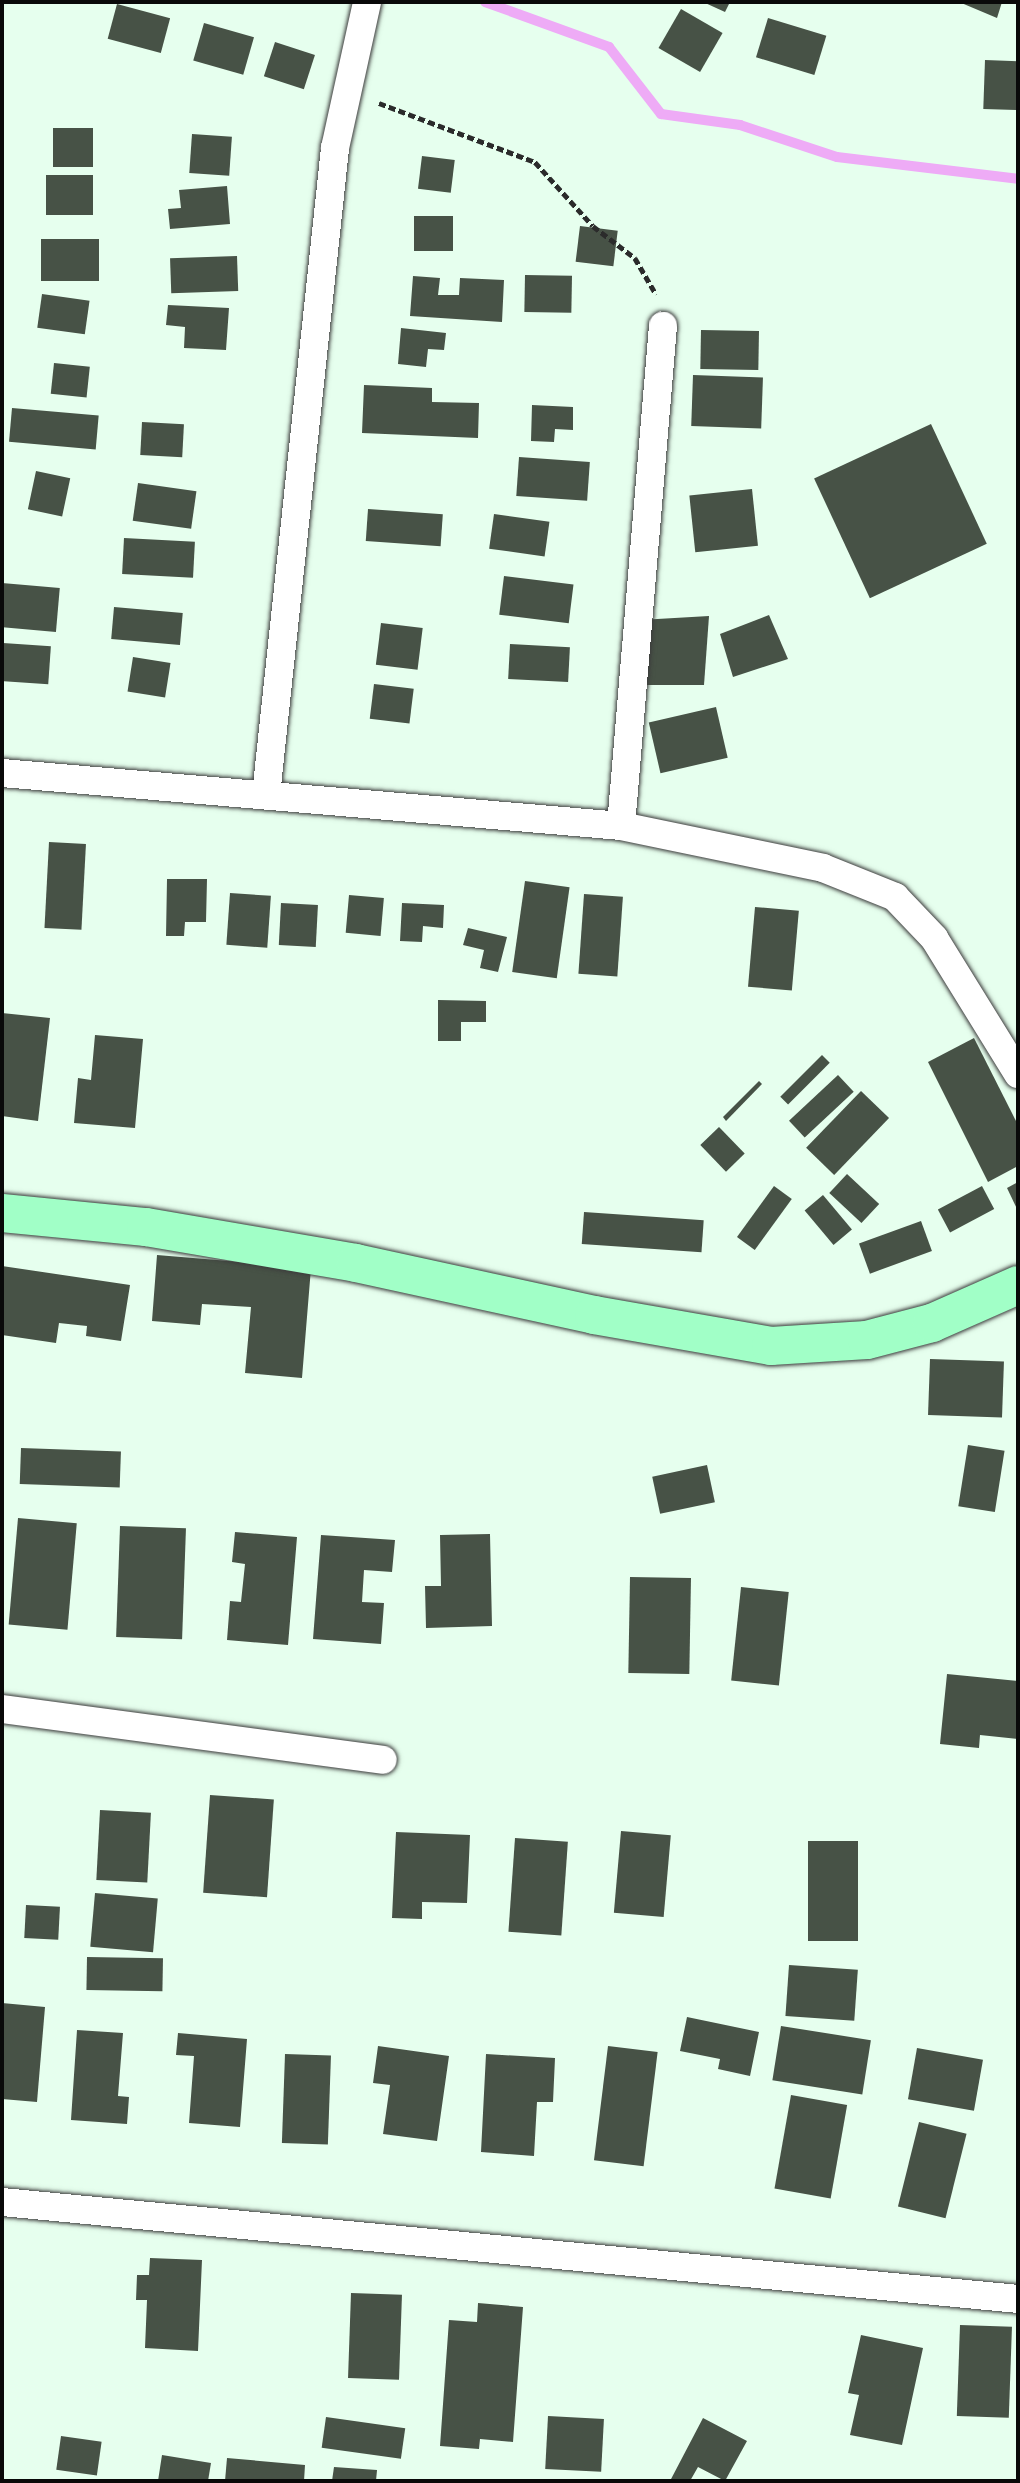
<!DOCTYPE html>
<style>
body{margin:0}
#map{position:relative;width:1020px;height:2483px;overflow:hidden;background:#e6ffee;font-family:Lora,serif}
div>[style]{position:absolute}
.stream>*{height:10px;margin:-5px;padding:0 5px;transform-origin:5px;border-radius:5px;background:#eeabf6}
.building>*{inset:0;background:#475246;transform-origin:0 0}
.path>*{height:4.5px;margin-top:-2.25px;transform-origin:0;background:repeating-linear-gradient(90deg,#2b2b2b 0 7px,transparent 0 10.5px)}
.roads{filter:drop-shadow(0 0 2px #3c3c3c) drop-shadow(0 0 2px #3c3c3c)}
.street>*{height:28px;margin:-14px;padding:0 14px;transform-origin:14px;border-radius:14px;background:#fff}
.secondary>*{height:38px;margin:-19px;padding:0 19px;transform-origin:19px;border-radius:19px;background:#a1ffc7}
span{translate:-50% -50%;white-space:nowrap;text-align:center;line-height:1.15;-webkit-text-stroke:7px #fff;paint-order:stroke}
.frame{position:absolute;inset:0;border:4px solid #090909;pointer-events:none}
</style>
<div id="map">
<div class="stream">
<i style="left:485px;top:2px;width:132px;rotate:19.9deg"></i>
<i style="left:609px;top:47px;width:85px;rotate:52.2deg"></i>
<i style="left:661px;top:114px;width:80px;rotate:7.9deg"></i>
<i style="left:740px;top:125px;width:102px;rotate:18.3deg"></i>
<i style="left:837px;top:157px;width:182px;rotate:6.9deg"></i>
</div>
<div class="building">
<i style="clip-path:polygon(703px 2px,730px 2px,725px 12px)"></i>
<i style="clip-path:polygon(959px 2px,1002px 2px,997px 18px)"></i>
<i style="left:117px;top:4px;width:55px;height:36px;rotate:15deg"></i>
<i style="left:681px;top:9px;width:48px;height:45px;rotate:30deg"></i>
<i style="left:768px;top:18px;width:61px;height:41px;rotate:17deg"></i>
<i style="left:204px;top:23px;width:52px;height:39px;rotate:16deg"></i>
<i style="left:275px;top:42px;width:42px;height:36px;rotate:18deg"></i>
<i style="left:985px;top:60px;width:33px;height:49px;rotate:2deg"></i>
<i style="left:53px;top:128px;width:40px;height:39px"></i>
<i style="left:192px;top:134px;width:40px;height:39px;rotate:4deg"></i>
<i style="left:422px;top:156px;width:33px;height:33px;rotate:7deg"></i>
<i style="left:46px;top:175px;width:47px;height:40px"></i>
<i style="clip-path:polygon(227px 186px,230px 224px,170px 229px,168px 209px,181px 208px,179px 190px)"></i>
<i style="left:414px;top:216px;width:39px;height:35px"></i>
<i style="left:580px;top:226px;width:38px;height:36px;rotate:7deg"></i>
<i style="left:41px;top:239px;width:58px;height:42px"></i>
<i style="left:237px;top:256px;width:35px;height:67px;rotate:88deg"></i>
<i style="left:525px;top:275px;width:47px;height:37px;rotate:1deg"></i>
<i style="clip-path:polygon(413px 276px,440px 278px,438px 295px,459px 295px,460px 278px,504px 280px,502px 322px,410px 316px)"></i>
<i style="left:42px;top:294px;width:48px;height:34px;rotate:8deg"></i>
<i style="clip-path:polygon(168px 305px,229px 308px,226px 350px,184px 348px,185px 327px,166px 325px)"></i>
<i style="clip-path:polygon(401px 328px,446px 333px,444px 350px,428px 349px,426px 367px,398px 364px)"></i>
<i style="left:701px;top:330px;width:58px;height:39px;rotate:1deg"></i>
<i style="left:54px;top:363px;width:36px;height:31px;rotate:6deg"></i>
<i style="left:693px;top:375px;width:70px;height:51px;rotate:2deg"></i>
<i style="clip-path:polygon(364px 385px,432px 388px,432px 402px,479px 403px,478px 438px,362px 433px)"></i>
<i style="clip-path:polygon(532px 405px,573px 407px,573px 430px,555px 429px,554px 442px,531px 441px)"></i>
<i style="left:12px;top:408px;width:87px;height:34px;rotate:5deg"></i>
<i style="left:142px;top:422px;width:42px;height:33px;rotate:3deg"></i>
<i style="left:931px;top:424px;width:132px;height:129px;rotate:65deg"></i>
<i style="left:519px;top:457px;width:71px;height:39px;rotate:4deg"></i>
<i style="left:36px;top:471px;width:35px;height:39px;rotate:12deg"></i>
<i style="left:138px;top:483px;width:59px;height:38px;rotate:8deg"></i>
<i style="left:752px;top:489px;width:57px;height:63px;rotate:84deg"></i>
<i style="left:368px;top:509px;width:75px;height:32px;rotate:4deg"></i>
<i style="left:494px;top:514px;width:56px;height:35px;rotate:8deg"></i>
<i style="left:124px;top:538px;width:71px;height:36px;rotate:3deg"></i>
<i style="left:504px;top:576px;width:70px;height:39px;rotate:7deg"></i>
<i style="left:2px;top:583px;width:58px;height:44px;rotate:5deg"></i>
<i style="left:114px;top:607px;width:69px;height:32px;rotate:5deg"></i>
<i style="clip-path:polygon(769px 615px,788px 659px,733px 677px,720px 634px)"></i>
<i style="clip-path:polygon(709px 616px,704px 685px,644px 685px,640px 620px)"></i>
<i style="left:381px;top:623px;width:42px;height:42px;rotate:7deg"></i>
<i style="left:3px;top:643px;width:48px;height:38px;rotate:4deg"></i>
<i style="left:510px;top:644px;width:60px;height:35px;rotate:3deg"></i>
<i style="left:133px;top:657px;width:38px;height:35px;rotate:9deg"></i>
<i style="left:374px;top:684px;width:40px;height:35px;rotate:7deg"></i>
<i style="left:716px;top:707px;width:52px;height:69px;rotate:77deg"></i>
<i style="left:49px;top:842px;width:37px;height:86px;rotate:3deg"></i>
<i style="clip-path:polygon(167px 879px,207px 879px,206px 922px,185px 922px,184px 936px,166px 936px)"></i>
<i style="left:525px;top:881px;width:45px;height:92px;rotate:8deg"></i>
<i style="left:230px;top:893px;width:41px;height:52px;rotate:4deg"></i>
<i style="left:584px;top:894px;width:39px;height:80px;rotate:4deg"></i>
<i style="left:349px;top:895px;width:35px;height:38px;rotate:5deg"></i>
<i style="left:281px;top:903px;width:37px;height:42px;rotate:3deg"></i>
<i style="clip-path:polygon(402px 903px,444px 905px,443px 928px,423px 926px,422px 942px,400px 941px)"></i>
<i style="left:755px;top:907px;width:44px;height:80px;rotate:5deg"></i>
<i style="clip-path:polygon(468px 928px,507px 937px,498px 972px,480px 968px,484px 950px,463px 945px)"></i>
<i style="clip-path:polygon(438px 1000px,486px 1001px,486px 1022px,461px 1022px,461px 1041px,438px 1041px)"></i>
<i style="clip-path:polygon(2px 1013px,50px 1018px,38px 1121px,2px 1116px)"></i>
<i style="clip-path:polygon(95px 1035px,143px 1039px,135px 1128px,74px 1123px,78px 1078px,91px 1080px)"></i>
<i style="clip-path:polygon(974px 1038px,1018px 1125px,1018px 1166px,988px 1182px,928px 1062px)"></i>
<i style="left:822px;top:1055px;width:11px;height:59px;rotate:45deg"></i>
<i style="left:838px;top:1075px;width:23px;height:67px;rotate:47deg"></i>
<i style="clip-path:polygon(759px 1081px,762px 1084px,726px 1121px,723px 1117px)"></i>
<i style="left:861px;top:1091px;width:39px;height:79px;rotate:44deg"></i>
<i style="left:719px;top:1127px;width:37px;height:26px;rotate:46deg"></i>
<i style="left:847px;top:1174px;width:44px;height:26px;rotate:43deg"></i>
<i style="clip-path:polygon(1018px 1182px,1018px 1211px,1007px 1188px)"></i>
<i style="left:774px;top:1186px;width:22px;height:63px;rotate:36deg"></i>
<i style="left:982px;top:1186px;width:26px;height:50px;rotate:62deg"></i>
<i style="left:823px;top:1195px;width:45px;height:24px;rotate:50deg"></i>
<i style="left:584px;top:1212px;width:120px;height:32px;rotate:4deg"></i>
<i style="left:921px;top:1221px;width:32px;height:66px;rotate:70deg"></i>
<i style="clip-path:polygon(157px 1255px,311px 1268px,302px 1378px,245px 1373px,251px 1307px,202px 1304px,200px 1325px,152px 1321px)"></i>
<i style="clip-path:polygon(2px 1266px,130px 1285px,121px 1341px,86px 1336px,87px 1326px,59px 1323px,56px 1343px,2px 1335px)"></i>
<i style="left:930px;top:1359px;width:74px;height:56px;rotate:2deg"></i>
<i style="left:968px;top:1445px;width:37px;height:62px;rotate:9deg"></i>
<i style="left:21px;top:1448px;width:100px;height:36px;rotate:2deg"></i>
<i style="left:707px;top:1465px;width:38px;height:56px;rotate:78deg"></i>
<i style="left:18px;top:1518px;width:59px;height:107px;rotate:5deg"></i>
<i style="left:120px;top:1526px;width:66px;height:111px;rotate:2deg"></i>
<i style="clip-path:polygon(235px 1532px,297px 1537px,288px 1645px,227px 1640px,230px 1601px,241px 1602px,245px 1564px,232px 1562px)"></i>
<i style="clip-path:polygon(490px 1534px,492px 1626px,426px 1628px,425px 1586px,441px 1586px,440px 1535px)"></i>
<i style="clip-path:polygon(321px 1535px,395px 1540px,392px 1572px,364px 1570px,362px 1602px,384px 1603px,381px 1644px,313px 1639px)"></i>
<i style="left:630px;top:1577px;width:61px;height:96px;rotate:1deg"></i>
<i style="left:741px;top:1587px;width:48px;height:94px;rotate:6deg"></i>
<i style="clip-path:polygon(947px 1674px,1018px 1681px,1018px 1739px,980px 1735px,979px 1748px,940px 1744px)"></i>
<i style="left:210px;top:1795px;width:64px;height:98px;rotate:4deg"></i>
<i style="left:100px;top:1810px;width:51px;height:70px;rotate:3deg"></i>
<i style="left:621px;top:1831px;width:50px;height:82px;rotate:5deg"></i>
<i style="clip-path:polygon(396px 1832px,470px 1835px,467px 1903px,422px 1902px,422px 1919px,392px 1918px)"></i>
<i style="left:515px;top:1838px;width:53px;height:94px;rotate:4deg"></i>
<i style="left:808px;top:1841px;width:50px;height:100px"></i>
<i style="left:95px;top:1893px;width:63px;height:54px;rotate:5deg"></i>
<i style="left:26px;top:1905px;width:34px;height:33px;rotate:3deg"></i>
<i style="left:87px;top:1957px;width:76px;height:33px;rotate:1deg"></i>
<i style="left:789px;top:1965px;width:69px;height:51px;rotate:4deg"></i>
<i style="clip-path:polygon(2px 2003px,45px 2007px,37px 2102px,2px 2099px)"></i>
<i style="clip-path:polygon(687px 2017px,759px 2032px,750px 2076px,718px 2069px,720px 2059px,680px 2051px)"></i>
<i style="left:781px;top:2026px;width:91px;height:55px;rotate:9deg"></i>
<i style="clip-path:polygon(77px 2030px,123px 2033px,118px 2096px,129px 2097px,127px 2124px,71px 2120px)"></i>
<i style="clip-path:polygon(178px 2033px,247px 2039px,240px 2127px,189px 2123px,194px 2056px,176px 2055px)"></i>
<i style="clip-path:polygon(378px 2046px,449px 2056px,437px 2141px,383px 2134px,390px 2085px,373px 2083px)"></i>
<i style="left:608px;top:2046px;width:50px;height:115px;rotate:7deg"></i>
<i style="left:917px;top:2048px;width:67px;height:52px;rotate:10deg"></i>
<i style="left:285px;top:2054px;width:46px;height:89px;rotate:2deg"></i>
<i style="clip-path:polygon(486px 2054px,555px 2058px,553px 2102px,537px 2102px,534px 2156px,481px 2152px)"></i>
<i style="left:791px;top:2095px;width:57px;height:95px;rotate:10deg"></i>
<i style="left:919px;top:2122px;width:49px;height:87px;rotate:14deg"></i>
<i style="clip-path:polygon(150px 2258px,202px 2260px,198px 2351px,145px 2348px,147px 2300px,136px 2300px,137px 2275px,149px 2275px)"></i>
<i style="left:351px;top:2293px;width:51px;height:85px;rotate:2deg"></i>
<i style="clip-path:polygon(478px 2303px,523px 2307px,513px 2442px,480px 2439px,479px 2449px,440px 2446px,449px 2320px,477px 2322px)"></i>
<i style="left:960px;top:2325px;width:52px;height:91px;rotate:2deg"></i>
<i style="clip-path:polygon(861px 2335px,923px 2348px,902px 2445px,850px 2435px,859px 2395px,848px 2393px)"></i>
<i style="left:548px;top:2416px;width:56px;height:53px;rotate:3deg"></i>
<i style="left:326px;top:2417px;width:80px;height:31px;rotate:8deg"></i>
<i style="clip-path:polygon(703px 2418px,747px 2441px,725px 2481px,698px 2467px,690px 2481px,670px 2481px)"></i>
<i style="left:61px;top:2436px;width:41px;height:34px;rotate:8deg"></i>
<i style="clip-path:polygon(162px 2455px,211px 2463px,208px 2481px,158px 2481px)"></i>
<i style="clip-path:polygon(227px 2458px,305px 2465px,304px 2481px,225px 2481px)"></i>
<i style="clip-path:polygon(334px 2467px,377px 2470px,376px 2481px,332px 2481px)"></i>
</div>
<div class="path">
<i style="left:379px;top:103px;width:167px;rotate:20.7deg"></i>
<i style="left:535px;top:162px;width:86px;rotate:47.8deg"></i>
<i style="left:593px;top:226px;width:53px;rotate:37.3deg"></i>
<i style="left:635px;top:258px;width:42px;rotate:59.7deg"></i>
</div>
<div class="roads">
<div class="street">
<i style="left:2px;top:773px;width:621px;rotate:4.89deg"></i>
<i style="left:621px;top:826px;width:206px;rotate:11.7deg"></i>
<i style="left:823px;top:868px;width:78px;rotate:21.9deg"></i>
<i style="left:895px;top:897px;width:57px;rotate:46.4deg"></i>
<i style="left:934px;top:938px;width:160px;rotate:58.3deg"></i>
<i style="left:266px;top:795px;width:651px;rotate:-83.91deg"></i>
<i style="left:335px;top:148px;width:149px;rotate:-77.6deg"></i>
<i style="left:621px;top:826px;width:502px;rotate:-85.2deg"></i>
<i style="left:2px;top:1709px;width:384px;rotate:7.6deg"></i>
<i style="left:2px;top:2202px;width:1021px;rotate:5.45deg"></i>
</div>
<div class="secondary">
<i style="left:2px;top:1213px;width:145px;rotate:5.6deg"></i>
<i style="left:146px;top:1227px;width:213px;rotate:9.7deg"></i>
<i style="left:356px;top:1263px;width:244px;rotate:12.3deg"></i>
<i style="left:594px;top:1315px;width:180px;rotate:9.9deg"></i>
<i style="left:771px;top:1346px;width:96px;rotate:-3.6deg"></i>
<i style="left:867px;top:1340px;width:67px;rotate:-14.7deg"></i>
<i style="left:932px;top:1323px;width:94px;rotate:-23.8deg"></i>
</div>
</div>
<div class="frame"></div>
</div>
